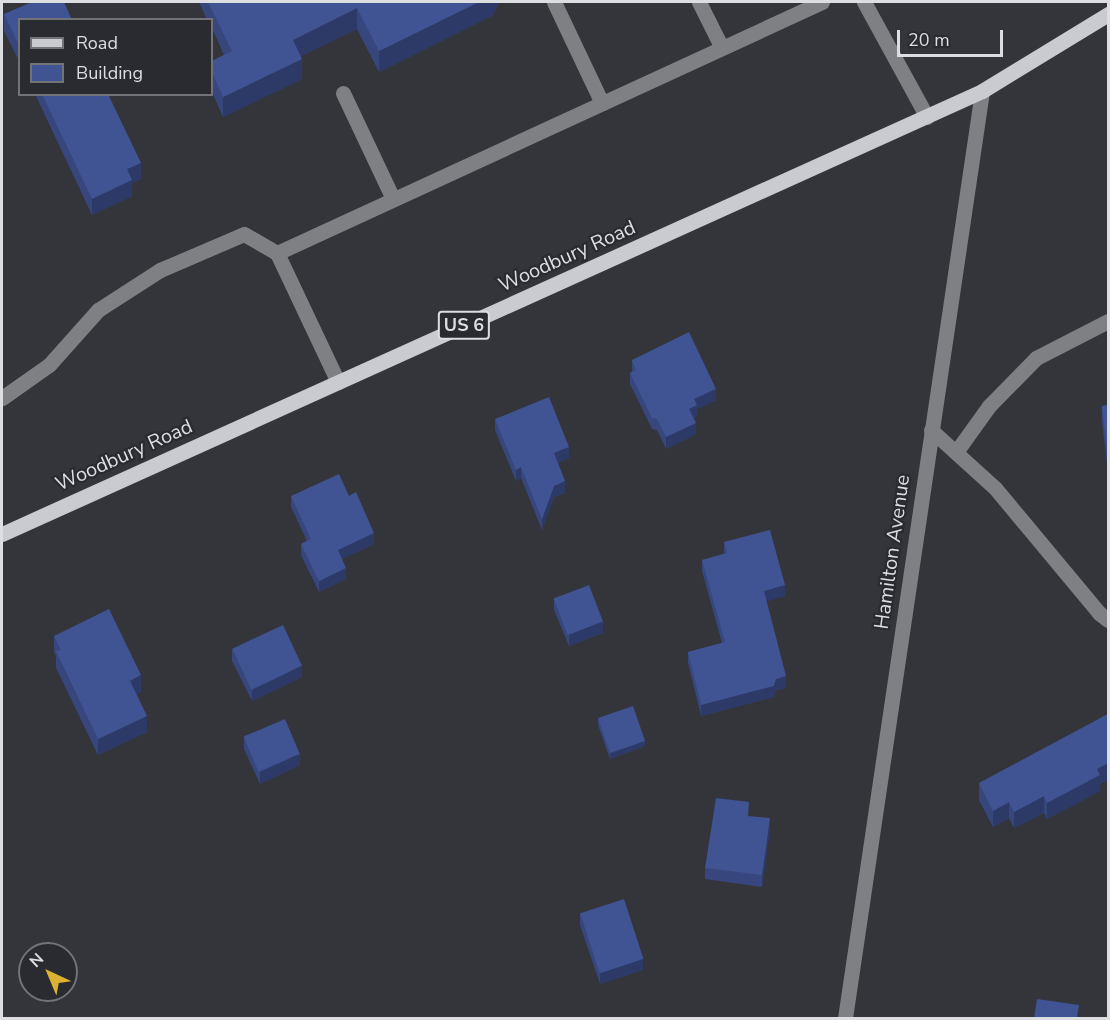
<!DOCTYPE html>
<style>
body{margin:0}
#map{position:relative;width:1110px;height:1020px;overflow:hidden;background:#33353b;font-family:"Nunito Sans",sans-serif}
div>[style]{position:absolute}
.minor>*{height:15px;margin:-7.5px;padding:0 7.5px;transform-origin:7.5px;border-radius:7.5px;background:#7f8083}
.major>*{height:15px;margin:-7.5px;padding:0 7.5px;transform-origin:7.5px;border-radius:7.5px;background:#c9cbd1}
.wall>*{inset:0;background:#37477e}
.shaded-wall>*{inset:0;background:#2d3a67}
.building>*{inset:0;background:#405393;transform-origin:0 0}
span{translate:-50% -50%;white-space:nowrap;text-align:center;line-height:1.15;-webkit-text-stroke:4.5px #292b30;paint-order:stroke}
.shield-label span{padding:2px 4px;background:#292b30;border:2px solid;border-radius:4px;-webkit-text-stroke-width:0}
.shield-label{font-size:18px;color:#dcdee1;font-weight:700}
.street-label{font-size:20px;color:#dcdee1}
.frame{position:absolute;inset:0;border:3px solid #dcdee1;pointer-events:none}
.legend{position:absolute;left:18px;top:18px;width:195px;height:78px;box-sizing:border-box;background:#292b30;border:2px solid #717377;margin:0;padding:8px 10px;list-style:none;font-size:18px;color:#dcdee1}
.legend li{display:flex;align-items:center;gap:12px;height:30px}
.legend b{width:30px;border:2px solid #717377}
.north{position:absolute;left:18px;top:942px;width:60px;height:60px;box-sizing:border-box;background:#292b30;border:2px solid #717377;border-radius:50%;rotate:316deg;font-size:16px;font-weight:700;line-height:24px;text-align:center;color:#dcdee1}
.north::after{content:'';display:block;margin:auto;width:21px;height:27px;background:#dcb233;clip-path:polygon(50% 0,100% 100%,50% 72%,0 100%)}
.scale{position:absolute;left:897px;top:30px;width:106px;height:27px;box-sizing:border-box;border:3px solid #dcdee1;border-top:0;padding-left:8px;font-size:18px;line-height:21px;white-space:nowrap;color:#dcdee1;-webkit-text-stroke:4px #292b30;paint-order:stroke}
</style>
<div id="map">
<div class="minor">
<i style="left:554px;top:2px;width:112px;rotate:64.6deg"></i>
<i style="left:699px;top:2px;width:51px;rotate:63.4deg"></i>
<i style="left:864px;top:2px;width:131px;rotate:61.3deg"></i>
<i style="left:343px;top:93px;width:117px;rotate:64.7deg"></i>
<i style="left:277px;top:253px;width:600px;rotate:-24.73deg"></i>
<i style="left:2px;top:398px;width:57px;rotate:-35.1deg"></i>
<i style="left:49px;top:365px;width:74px;rotate:-48.3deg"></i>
<i style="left:98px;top:310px;width:74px;rotate:-32.8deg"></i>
<i style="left:160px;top:270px;width:91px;rotate:-23.2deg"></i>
<i style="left:244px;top:234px;width:38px;rotate:30deg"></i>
<i style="left:277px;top:253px;width:143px;rotate:64.7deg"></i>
<i style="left:931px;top:430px;width:86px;rotate:42.2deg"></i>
<i style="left:995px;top:488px;width:163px;rotate:50.2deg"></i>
<i style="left:1099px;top:613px;width:11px;rotate:38deg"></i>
<i style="left:956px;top:452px;width:57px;rotate:-54.3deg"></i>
<i style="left:989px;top:406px;width:67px;rotate:-45.6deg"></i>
<i style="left:1036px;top:358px;width:81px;rotate:-27.2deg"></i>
<i style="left:845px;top:1018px;width:937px;rotate:-81.59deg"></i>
</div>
<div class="major">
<i style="left:2px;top:534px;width:1075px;rotate:-24.32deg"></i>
<i style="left:982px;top:91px;width:148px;rotate:-31.4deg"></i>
</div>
<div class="wall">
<i style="clip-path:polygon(199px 2px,499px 2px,493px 15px,379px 72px,357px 29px,301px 56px,302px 79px,223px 117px,212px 92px,212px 61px,224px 55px,212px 28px,212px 20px,207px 20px)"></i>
<i style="clip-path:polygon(4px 14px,20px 20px,20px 63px,4px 31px)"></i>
<i style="clip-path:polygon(35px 94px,108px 94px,141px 179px,132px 183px,132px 196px,92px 215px)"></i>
<i style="clip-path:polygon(632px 360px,716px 400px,697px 409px,697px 416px,694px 418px,696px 434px,666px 449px,657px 430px,652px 429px,630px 384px,630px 373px,632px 372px)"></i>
<i style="clip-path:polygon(1108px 405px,1108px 472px,1102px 422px,1102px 406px)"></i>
<i style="clip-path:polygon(495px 419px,569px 458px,558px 463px,565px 493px,554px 497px,542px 530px,521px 478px,516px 481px,495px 430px)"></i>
<i style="clip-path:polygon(291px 496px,349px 496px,374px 544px,342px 559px,346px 579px,319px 592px,301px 555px,301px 544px,307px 541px,291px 507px)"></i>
<i style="clip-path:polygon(724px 542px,785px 596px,766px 601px,786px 688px,776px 690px,774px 697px,701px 716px,688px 663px,688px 652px,722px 643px,702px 571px,702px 560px,724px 554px)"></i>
<i style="clip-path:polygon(554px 599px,603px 633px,569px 646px,554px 610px)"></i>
<i style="clip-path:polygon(54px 636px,141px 692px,137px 694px,147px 732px,98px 755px,56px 668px,56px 656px,54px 652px)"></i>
<i style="clip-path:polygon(232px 649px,302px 677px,252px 701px,232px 661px)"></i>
<i style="clip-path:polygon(1108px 714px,1108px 779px,1100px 784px,1100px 791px,1047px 819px,1044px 813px,1014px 828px,1009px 818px,993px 827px,979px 800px,979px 783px)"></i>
<i style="clip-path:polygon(598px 719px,645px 746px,610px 759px,598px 725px)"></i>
<i style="clip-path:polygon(244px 738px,300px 765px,260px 784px,244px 749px)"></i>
<i style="clip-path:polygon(749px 816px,770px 829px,762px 887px,705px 879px,705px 868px)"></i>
<i style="clip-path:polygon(580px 913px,643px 970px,600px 984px,580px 925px)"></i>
</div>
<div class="shaded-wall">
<i style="clip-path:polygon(479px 2px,499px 2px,493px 15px,379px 72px,379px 51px)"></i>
<i style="clip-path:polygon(357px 8px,357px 29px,293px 60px,293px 40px)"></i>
<i style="clip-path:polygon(302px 59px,302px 79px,223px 117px,223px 97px)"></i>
<i style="clip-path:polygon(141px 163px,141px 179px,132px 183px,132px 196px,92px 215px,92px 199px,127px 169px)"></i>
<i style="clip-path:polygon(716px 389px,716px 400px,697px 409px,697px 416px,689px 420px,689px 409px,694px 399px)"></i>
<i style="clip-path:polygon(696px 423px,696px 434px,666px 449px,666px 437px)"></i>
<i style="clip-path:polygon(569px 447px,569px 458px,554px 465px,554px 453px)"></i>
<i style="clip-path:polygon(521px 467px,521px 478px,516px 481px,516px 470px)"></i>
<i style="clip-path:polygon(565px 481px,565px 493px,554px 497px,542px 530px,542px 519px,554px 486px)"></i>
<i style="clip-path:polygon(374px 533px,374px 544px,338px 561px,338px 550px)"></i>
<i style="clip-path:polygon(346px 568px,346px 579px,319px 592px,319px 581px)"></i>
<i style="clip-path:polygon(785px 585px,785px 596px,764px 602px,764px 591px)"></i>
<i style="clip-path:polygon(603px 621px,603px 633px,569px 646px,569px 635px)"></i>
<i style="clip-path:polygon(302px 666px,302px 677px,252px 701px,252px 690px)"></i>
<i style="clip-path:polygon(141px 675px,141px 692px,130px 697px,130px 681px)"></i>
<i style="clip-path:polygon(786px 676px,786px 688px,776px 690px,774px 697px,701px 716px,701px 705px,776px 679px)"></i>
<i style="clip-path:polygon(147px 716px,147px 732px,98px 755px,98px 739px)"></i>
<i style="clip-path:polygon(645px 741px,645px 746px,610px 759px,610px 753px)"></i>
<i style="clip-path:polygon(300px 754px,300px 765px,260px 784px,260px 772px)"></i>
<i style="clip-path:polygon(1108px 763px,1108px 779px,1100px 784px,1100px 791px,1047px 819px,1047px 803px,1097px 769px)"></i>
<i style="clip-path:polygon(1044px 796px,1044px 813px,1014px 828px,1014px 812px)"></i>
<i style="clip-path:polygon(1009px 802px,1009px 818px,993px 827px,993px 811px)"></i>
<i style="clip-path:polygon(770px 818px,770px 829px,762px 887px,762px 875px)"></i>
<i style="clip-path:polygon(643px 959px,643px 970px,600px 984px,600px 973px)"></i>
</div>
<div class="building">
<i style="clip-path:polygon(32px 2px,64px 2px,72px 20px,20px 20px,20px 47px,4px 14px)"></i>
<i style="clip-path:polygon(208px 2px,479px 2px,379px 51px,357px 8px,293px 40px,302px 59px,223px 97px,212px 72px,212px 61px,232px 51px)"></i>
<i style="clip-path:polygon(42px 94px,108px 94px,141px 163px,127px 169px,132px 180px,92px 199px)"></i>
<i style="clip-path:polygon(689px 332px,716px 389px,694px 399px,697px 405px,689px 409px,696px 423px,666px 437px,657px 419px,652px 418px,630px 373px,636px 370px,632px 360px)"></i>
<i style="clip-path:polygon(549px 397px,569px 447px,554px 453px,565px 481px,554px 486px,542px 519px,521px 467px,516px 470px,495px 419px)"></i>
<i style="clip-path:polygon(1108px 405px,1108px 456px,1102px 406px)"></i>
<i style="clip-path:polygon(339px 474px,349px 496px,356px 492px,374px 533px,338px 550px,346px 568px,319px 581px,301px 544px,311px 539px,291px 496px)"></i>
<i style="clip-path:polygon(770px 530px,785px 585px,764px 591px,786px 676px,776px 679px,774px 686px,701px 705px,688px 652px,725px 642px,702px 560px,727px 553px,724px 542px)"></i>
<i style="left:589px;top:585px;width:39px;height:38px;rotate:69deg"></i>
<i style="clip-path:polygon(109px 609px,141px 675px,130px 681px,147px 716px,98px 739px,56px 651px,61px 650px,54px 636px)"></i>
<i style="left:283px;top:625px;width:45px;height:56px;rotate:65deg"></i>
<i style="left:633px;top:706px;width:37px;height:37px;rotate:71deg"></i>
<i style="clip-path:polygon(1108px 714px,1108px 763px,1097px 769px,1100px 775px,1047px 803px,1044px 796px,1014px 812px,1009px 802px,993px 811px,979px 783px)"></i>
<i style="left:285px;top:719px;width:38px;height:45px;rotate:67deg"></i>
<i style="clip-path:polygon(716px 798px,749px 802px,748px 816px,770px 818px,762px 875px,705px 868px)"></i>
<i style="left:624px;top:899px;width:63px;height:46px;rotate:72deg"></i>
<i style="clip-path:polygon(1037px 999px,1079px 1005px,1077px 1017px,1085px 1018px,1034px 1018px)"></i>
</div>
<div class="shield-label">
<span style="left:464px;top:325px">US 6</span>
</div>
<div class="street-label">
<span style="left:567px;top:256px;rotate:-24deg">Woodbury Road</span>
<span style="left:124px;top:455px;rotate:-24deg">Woodbury Road</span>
<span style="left:892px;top:552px;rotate:-82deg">Hamilton Avenue</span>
</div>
<div class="frame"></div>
<ul class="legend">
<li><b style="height:8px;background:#c9cbd1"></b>Road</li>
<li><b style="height:16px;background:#405393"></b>Building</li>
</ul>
<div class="north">N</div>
<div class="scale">20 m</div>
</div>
